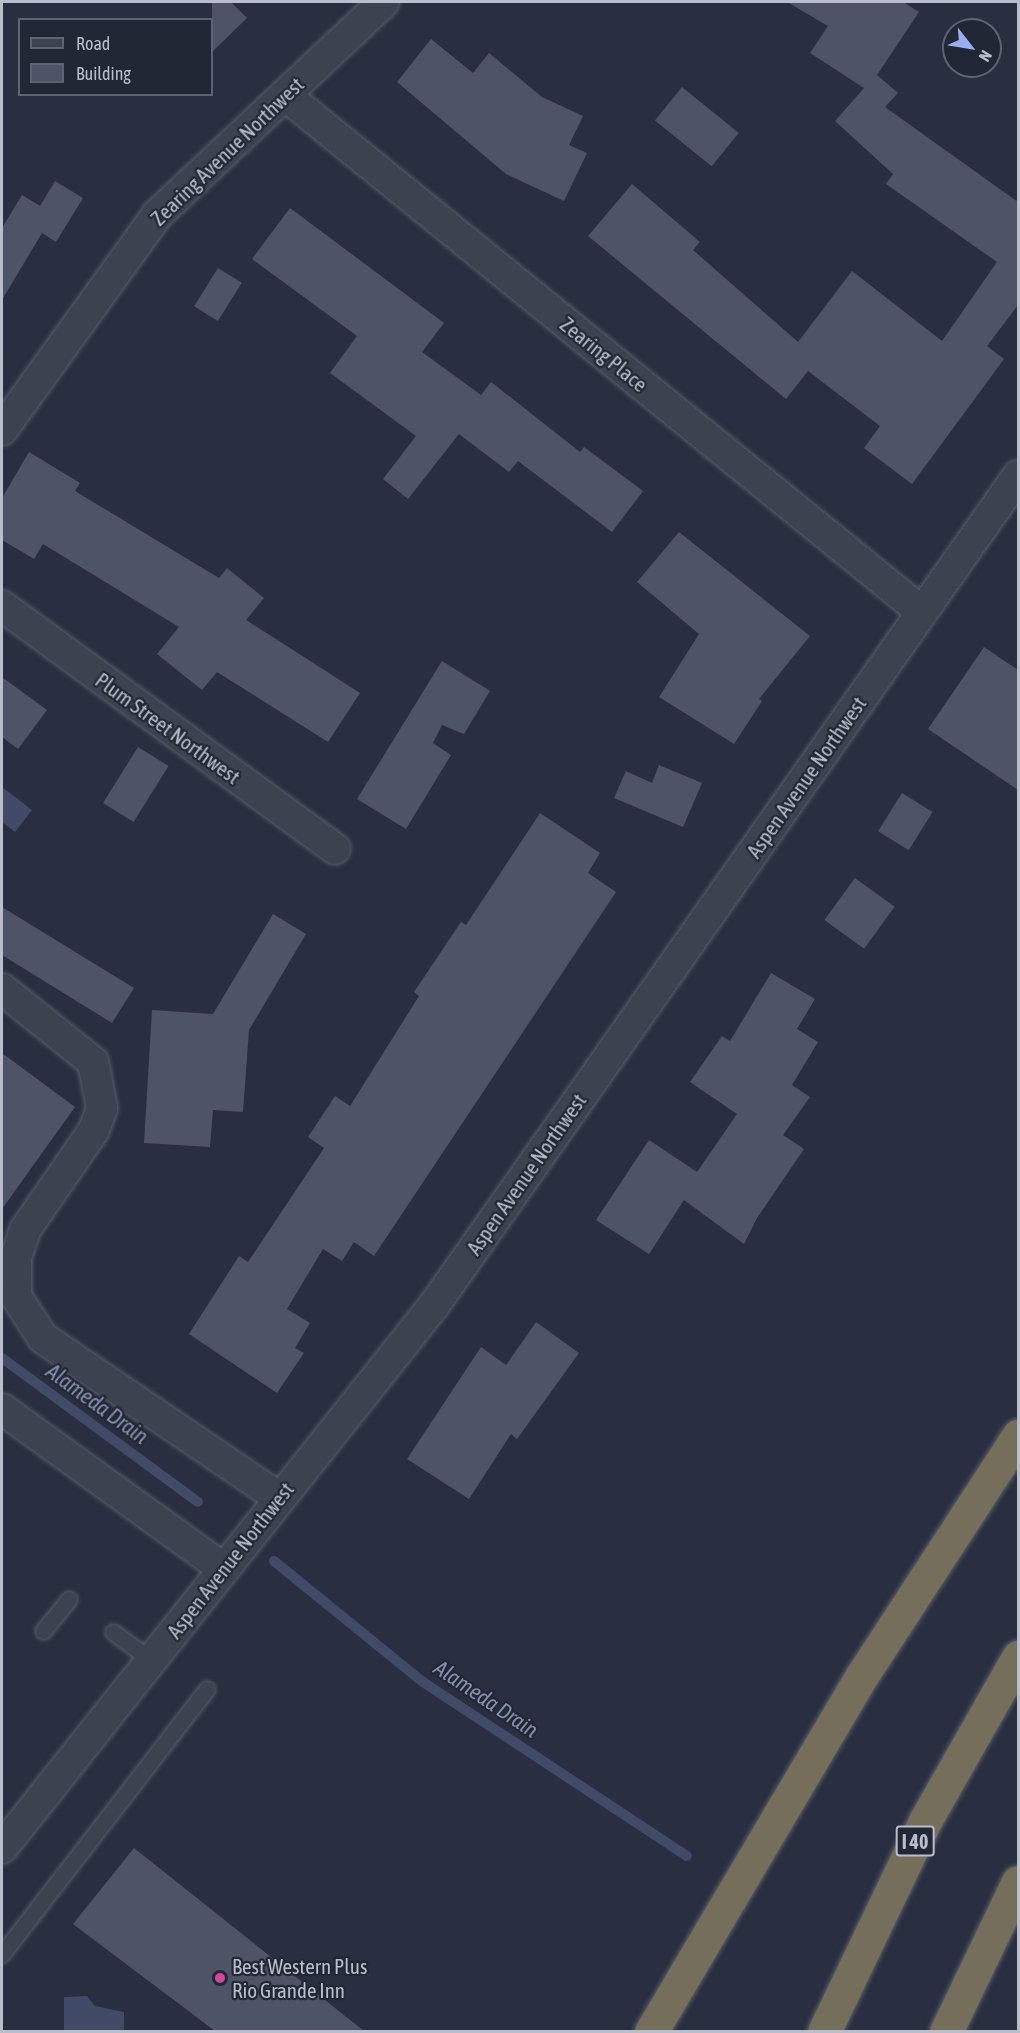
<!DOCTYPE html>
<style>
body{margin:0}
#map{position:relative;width:1020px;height:2033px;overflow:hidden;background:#292f40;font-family:"Asap Condensed",sans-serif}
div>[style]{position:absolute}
.water>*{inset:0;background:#414b67}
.stream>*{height:10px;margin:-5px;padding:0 5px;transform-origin:5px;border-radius:5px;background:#414b67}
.building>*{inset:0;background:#4d5466;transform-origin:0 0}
.roads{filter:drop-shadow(0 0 2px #585d6a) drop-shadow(0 0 2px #585d6a)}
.lane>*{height:15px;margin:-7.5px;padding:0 7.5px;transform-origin:7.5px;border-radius:7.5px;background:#3d4250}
.street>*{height:30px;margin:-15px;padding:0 15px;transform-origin:15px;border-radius:15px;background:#3d4250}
.highway>*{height:33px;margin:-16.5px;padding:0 16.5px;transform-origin:16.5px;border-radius:16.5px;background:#756e5b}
.dots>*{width:16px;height:16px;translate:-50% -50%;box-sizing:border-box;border:3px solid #222735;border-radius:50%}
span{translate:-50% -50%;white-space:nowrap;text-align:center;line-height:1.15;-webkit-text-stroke:4.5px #222735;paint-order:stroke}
.shield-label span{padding:2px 4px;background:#222735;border:2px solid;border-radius:4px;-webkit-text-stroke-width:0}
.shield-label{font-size:20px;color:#babeca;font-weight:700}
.street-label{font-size:21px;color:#babeca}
.poi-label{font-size:21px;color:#babeca}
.left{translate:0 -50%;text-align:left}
.water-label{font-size:22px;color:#8490ae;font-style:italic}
.frame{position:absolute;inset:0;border:3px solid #babeca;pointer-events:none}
.legend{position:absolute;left:18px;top:18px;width:195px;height:78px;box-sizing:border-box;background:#222735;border:2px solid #5f6371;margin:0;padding:8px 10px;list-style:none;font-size:18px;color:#babeca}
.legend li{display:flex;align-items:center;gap:12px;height:30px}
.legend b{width:30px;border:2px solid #5f6371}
.north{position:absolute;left:942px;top:18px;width:60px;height:60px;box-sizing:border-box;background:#222735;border:2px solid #5f6371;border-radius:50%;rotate:121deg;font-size:16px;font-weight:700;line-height:24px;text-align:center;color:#babeca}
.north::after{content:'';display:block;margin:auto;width:21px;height:27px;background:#9aaeef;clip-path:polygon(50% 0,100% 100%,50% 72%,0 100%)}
</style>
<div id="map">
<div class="water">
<i style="clip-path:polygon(2px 787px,32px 810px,15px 832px,2px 822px)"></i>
<i style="clip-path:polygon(87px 1996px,95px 2006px,124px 2012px,124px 2031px,64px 2031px,64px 1997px)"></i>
</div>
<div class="stream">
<i style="left:2px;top:1358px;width:243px;rotate:36.3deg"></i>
<i style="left:274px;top:1561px;width:192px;rotate:39.1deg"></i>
<i style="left:423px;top:1682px;width:316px;rotate:33.4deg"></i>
</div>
<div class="building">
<i style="clip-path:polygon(212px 2px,231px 2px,247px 18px,212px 52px)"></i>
<i style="clip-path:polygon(787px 2px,903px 2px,919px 12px,877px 75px,898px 93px,885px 107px,1018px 202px,1018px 305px,987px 346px,1004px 359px,912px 484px,864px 448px,880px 426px,808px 371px,786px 399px,588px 236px,632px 184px,700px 242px,693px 250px,798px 342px,852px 271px,942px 341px,997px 262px,886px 184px,893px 174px,835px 121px,864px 88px,810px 53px,828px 26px)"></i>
<i style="clip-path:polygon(431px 39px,473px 73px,489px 53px,542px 97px,583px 116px,569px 145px,587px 153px,564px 201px,506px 174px,397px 82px)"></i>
<i style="left:682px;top:87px;width:73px;height:43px;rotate:39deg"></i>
<i style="clip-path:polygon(55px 181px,83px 198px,56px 242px,42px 233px,2px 300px,2px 228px,22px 195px,40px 206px)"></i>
<i style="clip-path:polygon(290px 208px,444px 323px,422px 352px,481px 395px,491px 382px,580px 452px,584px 447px,643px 491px,612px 532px,518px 461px,509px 472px,459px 434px,408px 499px,383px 479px,416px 436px,330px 373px,357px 336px,252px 259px)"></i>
<i style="left:218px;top:268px;width:28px;height:45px;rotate:32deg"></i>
<i style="clip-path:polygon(29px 452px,80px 483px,75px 491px,219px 578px,227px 568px,264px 598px,246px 620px,360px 693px,328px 742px,217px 672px,202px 690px,157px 654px,179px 627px,43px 544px,34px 559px,2px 540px,2px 498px)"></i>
<i style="clip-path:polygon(679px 532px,810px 636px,759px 699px,762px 701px,734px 744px,659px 697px,699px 634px,637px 582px)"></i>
<i style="clip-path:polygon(984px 647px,1018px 670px,1018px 790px,928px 729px)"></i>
<i style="clip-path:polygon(442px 661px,490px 691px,464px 734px,442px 725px,433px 743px,451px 755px,406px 829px,357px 799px)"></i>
<i style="clip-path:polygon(2px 677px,47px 710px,18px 749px,2px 737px)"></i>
<i style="left:138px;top:747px;width:36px;height:66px;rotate:32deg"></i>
<i style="clip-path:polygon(659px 765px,702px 783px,683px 827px,614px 798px,626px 771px,652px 783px)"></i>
<i style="left:902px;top:793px;width:36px;height:45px;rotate:32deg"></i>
<i style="clip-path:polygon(540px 813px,600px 853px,588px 873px,616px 892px,374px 1256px,354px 1242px,342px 1261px,323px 1249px,287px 1309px,310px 1323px,295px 1348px,304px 1353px,277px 1393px,189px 1334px,239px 1256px,248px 1262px,324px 1148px,308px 1137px,335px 1096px,350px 1106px,419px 996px,414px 992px,461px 922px,466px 925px)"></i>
<i style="left:855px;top:878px;width:49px;height:52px;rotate:36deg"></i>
<i style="clip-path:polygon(2px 907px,134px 988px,112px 1023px,2px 955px)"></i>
<i style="clip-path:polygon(273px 914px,306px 934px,249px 1030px,243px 1112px,213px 1110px,210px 1147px,144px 1143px,152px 1010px,213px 1014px)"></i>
<i style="clip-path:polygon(771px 973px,815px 999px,797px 1029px,818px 1042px,792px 1085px,810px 1097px,783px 1135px,804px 1149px,757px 1218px,744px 1244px,684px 1200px,649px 1254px,596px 1220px,649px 1140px,697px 1172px,737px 1114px,690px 1082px,722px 1036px,730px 1041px)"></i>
<i style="clip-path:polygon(2px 1053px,75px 1107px,2px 1209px)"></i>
<i style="clip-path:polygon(536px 1322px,579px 1353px,517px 1439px,511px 1434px,469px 1499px,407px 1459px,481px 1347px,506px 1365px)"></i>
<i style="clip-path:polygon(134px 1848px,364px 2031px,215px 2031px,73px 1924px)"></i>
</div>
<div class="roads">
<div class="lane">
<i style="left:43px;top:1631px;width:41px;rotate:-50.9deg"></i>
<i style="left:113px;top:1632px;width:47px;rotate:36.4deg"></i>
<i style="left:2px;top:1954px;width:335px;rotate:-52.3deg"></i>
</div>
<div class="street">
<i style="left:285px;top:95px;width:820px;rotate:39.06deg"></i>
<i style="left:2px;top:430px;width:265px;rotate:-54.2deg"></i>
<i style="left:157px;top:215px;width:311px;rotate:-43.2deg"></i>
<i style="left:2px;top:606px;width:412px;rotate:36.1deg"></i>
<i style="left:2px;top:989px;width:117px;rotate:38.7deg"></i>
<i style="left:93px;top:1062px;width:47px;rotate:78.9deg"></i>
<i style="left:102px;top:1108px;width:23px;rotate:110deg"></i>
<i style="left:94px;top:1130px;width:121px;rotate:124.6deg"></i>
<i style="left:25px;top:1230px;width:28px;rotate:108deg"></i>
<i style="left:16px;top:1257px;width:39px;rotate:90deg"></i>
<i style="left:16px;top:1296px;width:50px;rotate:57.3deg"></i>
<i style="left:43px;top:1338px;width:285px;rotate:34.1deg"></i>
<i style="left:2px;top:1409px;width:274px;rotate:35.8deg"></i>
<i style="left:2px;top:1848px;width:695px;rotate:-51.48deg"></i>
<i style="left:435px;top:1304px;width:1013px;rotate:-54.85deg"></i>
</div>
<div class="highway">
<i style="left:651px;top:2032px;width:412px;rotate:-59.4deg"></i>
<i style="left:861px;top:1677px;width:288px;rotate:-56.9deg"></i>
<i style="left:824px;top:2032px;width:234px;rotate:-64.4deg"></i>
<i style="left:925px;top:1821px;width:189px;rotate:-60.4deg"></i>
<i style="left:946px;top:2032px;width:166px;rotate:-64.4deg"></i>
</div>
</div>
<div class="dots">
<i style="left:220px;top:1978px;background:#d1479c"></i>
</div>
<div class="shield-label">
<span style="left:915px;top:1841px">I 40</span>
</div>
<div class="street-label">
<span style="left:227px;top:151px;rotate:-44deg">Zearing Avenue Northwest</span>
<span style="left:604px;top:354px;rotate:39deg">Zearing Place</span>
<span style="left:168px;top:728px;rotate:36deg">Plum Street Northwest</span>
<span style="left:806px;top:777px;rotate:-55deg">Aspen Avenue Northwest</span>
<span style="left:526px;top:1174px;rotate:-55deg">Aspen Avenue Northwest</span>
<span style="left:230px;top:1560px;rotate:-52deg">Aspen Avenue Northwest</span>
</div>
<div class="poi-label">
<span class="left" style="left:232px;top:1978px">Best Western Plus<br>Rio Grande Inn</span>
</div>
<div class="water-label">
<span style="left:97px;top:1404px;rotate:36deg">Alameda Drain</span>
<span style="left:486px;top:1699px;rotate:34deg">Alameda Drain</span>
</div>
<div class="frame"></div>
<ul class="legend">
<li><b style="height:8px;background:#3d4250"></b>Road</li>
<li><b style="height:16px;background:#4d5466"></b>Building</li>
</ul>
<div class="north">N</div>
</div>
